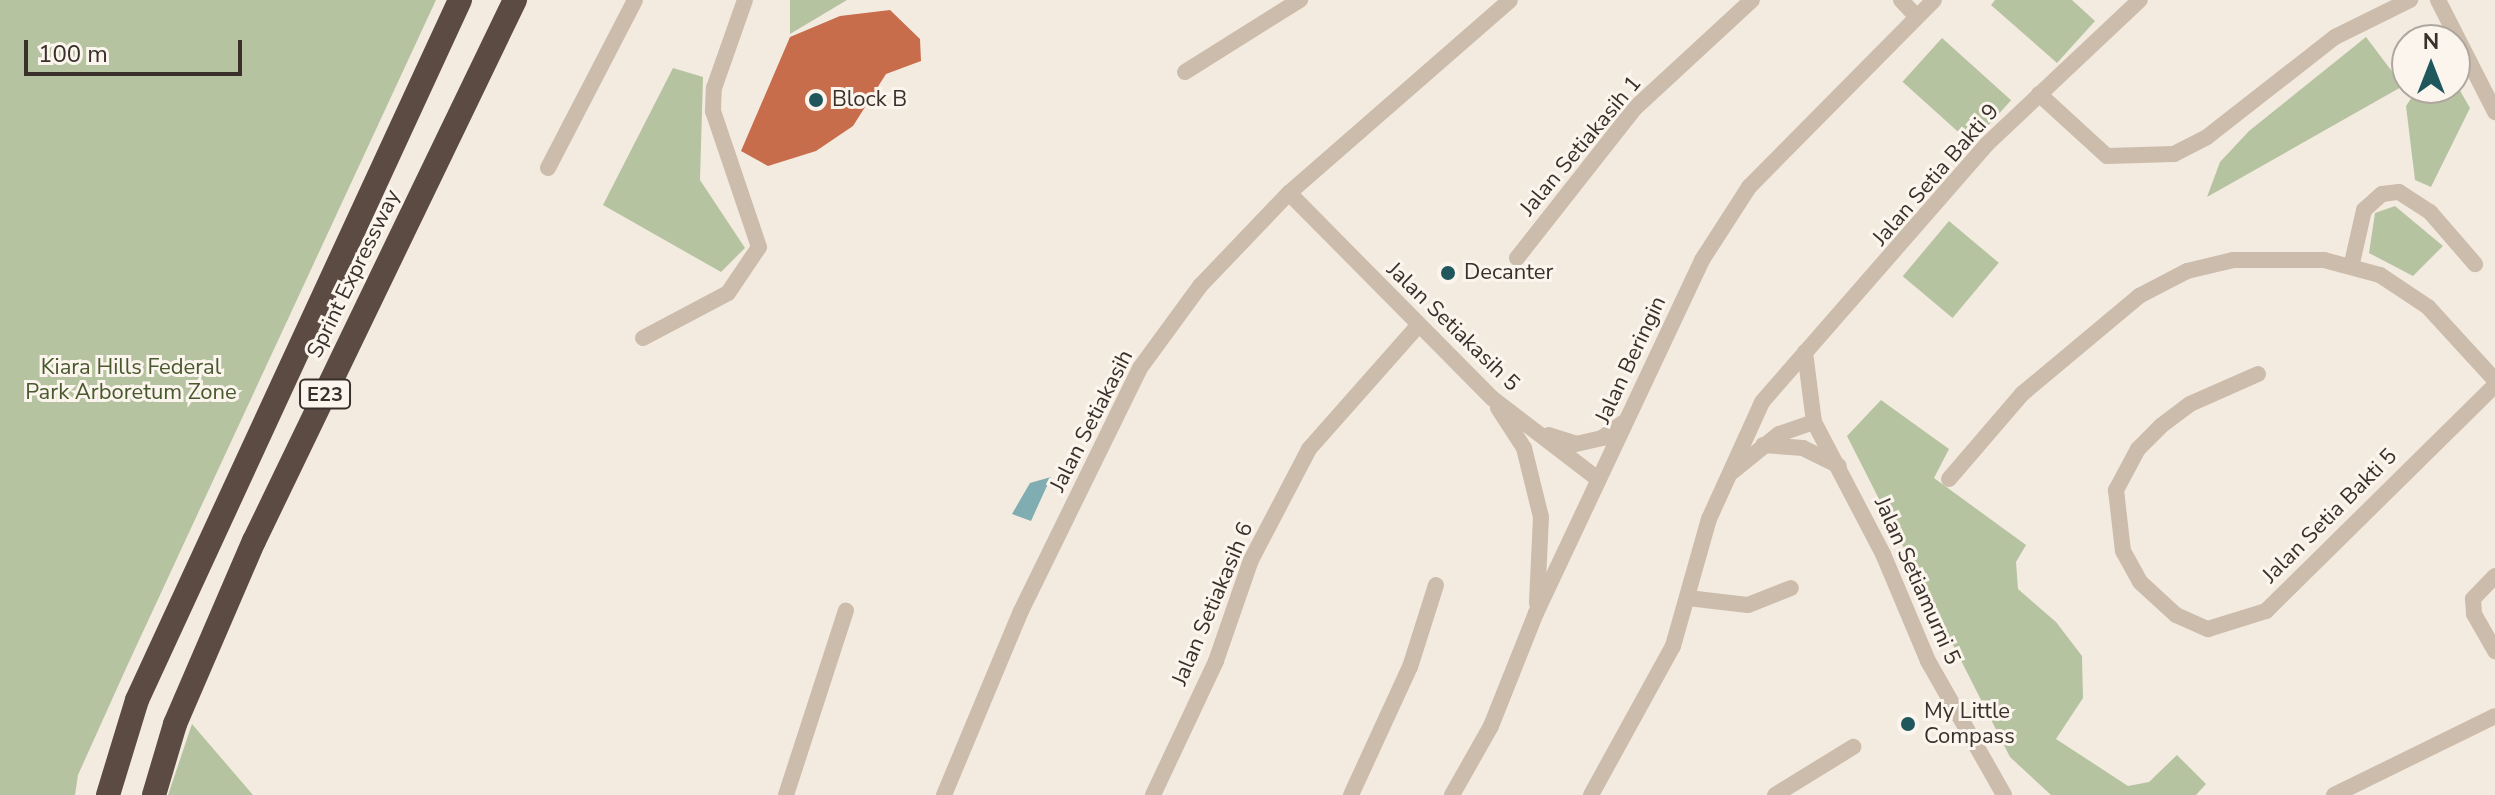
<!DOCTYPE html>
<style>
body{margin:0}
#map{position:relative;width:2495px;height:795px;overflow:hidden;background:#f4ebe0;font-family:"Nunito Sans",sans-serif}
div>[style]{position:absolute}
.green>*{inset:0;background:#b6c3a0;transform-origin:0 0}
.water>*{inset:0;background:#7fadb1}
.building>*{inset:0;background:#c76d4b}
.minor>*{height:16px;margin:-8px;padding:0 8px;transform-origin:8px;border-radius:8px;background:#ccbcac}
.highway>*{height:24px;margin:-12px;padding:0 12px;transform-origin:12px;border-radius:12px;background:#5b4b42}
.dots>*{width:22px;height:22px;translate:-50% -50%;box-sizing:border-box;border:4px solid #fbf5ed;border-radius:50%}
span{translate:-50% -50%;white-space:nowrap;text-align:center;line-height:1.15;-webkit-text-stroke:6px #fbf5ed;paint-order:stroke}
.shield-label span{padding:2px 6px;background:#fbf5ed;border:2px solid;border-radius:6px;-webkit-text-stroke-width:0}
.shield-label{font-size:20px;color:#3a302b;font-weight:700}
.poi-label{font-size:22px;color:#3a302b}
.left{translate:0 -50%;text-align:left}
.street-label{font-size:22px;color:#3a302b}
.park-label{font-size:22px;color:#48592e}
.north{position:absolute;left:2391px;top:24px;width:80px;height:80px;box-sizing:border-box;background:#fbf5ed;border:2px solid #aea69f;border-radius:50%;rotate:0deg;font-size:22px;font-weight:700;line-height:32px;text-align:center;color:#3a302b}
.north::after{content:'';display:block;margin:auto;width:28px;height:36px;background:#1f575d;clip-path:polygon(50% 0,100% 100%,50% 72%,0 100%)}
.scale{position:absolute;left:24px;top:40px;width:218px;height:36px;box-sizing:border-box;border:4px solid #3a302b;border-top:0;padding-left:10px;font-size:24px;line-height:28px;white-space:nowrap;color:#3a302b;-webkit-text-stroke:6px #fbf5ed;paint-order:stroke}
</style>
<div id="map">
<div class="green">
<i style="clip-path:polygon(0 0,436px 0,128px 664px,78px 775px,75px 795px,0 795px)"></i>
<i style="clip-path:polygon(790px 0,847px 0,790px 34px)"></i>
<i style="clip-path:polygon(1995px 0,2072px 0,2095px 21px,2057px 63px,1991px 5px)"></i>
<i style="clip-path:polygon(2366px 37px,2403px 86px,2207px 197px,2220px 162px,2249px 131px)"></i>
<i style="left:1942px;top:38px;width:93px;height:59px;rotate:42deg"></i>
<i style="clip-path:polygon(673px 68px,703px 77px,700px 180px,745px 248px,721px 272px,603px 205px)"></i>
<i style="clip-path:polygon(2455px 82px,2470px 108px,2431px 187px,2415px 180px,2406px 106px,2418px 88px,2455px 88px)"></i>
<i style="clip-path:polygon(2395px 206px,2443px 246px,2413px 276px,2369px 253px,2375px 213px)"></i>
<i style="left:1949px;top:221px;width:65px;height:72px;rotate:40deg"></i>
<i style="clip-path:polygon(1881px 400px,1949px 449px,1934px 478px,2026px 545px,2016px 562px,2018px 589px,2056px 622px,2082px 656px,2083px 698px,2056px 739px,2128px 786px,2149px 782px,2177px 755px,2206px 784px,2196px 795px,2051px 795px,2010px 757px,1847px 436px)"></i>
<i style="clip-path:polygon(192px 724px,253px 795px,168px 795px)"></i>
</div>
<div class="water">
<i style="clip-path:polygon(1051px 477px,1031px 521px,1012px 514px,1030px 483px)"></i>
</div>
<div class="building">
<i style="clip-path:polygon(890px 10px,920px 39px,921px 61px,886px 74px,853px 126px,816px 151px,768px 166px,741px 151px,790px 37px,840px 16px)"></i>
</div>
<div class="minor">
<i style="left:1901px;top:0;width:23px;rotate:47deg"></i>
<i style="left:2438px;top:0;width:126px;rotate:63deg"></i>
<i style="left:1185px;top:72px;width:136px;rotate:-32.1deg"></i>
<i style="left:2039px;top:94px;width:92px;rotate:42.4deg"></i>
<i style="left:2107px;top:156px;width:67px;rotate:-1.7deg"></i>
<i style="left:2174px;top:154px;width:37px;rotate:-27deg"></i>
<i style="left:2207px;top:137px;width:162px;rotate:-38deg"></i>
<i style="left:2335px;top:37px;width:84px;rotate:-26.3deg"></i>
<i style="left:548px;top:168px;width:189px;rotate:-62.6deg"></i>
<i style="left:1289px;top:193px;width:289px;rotate:45.3deg"></i>
<i style="left:1492px;top:398px;width:133px;rotate:37.4deg"></i>
<i style="left:1517px;top:258px;width:191px;rotate:-51.8deg"></i>
<i style="left:1635px;top:108px;width:159px;rotate:-42.7deg"></i>
<i style="left:2352px;top:263px;width:54px;rotate:-77.2deg"></i>
<i style="left:2364px;top:210px;width:24px;rotate:-42deg"></i>
<i style="left:2382px;top:194px;width:17px;rotate:-7deg"></i>
<i style="left:2399px;top:192px;width:37px;rotate:33deg"></i>
<i style="left:2430px;top:212px;width:69px;rotate:49.1deg"></i>
<i style="left:643px;top:338px;width:96px;rotate:-27.9deg"></i>
<i style="left:728px;top:293px;width:55px;rotate:-56deg"></i>
<i style="left:759px;top:247px;width:144px;rotate:-108.7deg"></i>
<i style="left:713px;top:111px;width:23px;rotate:-88deg"></i>
<i style="left:714px;top:88px;width:93px;rotate:-70.6deg"></i>
<i style="left:1805px;top:352px;width:71px;rotate:82.7deg"></i>
<i style="left:1814px;top:422px;width:149px;rotate:62.4deg"></i>
<i style="left:1883px;top:554px;width:116px;rotate:67.2deg"></i>
<i style="left:1928px;top:661px;width:154px;rotate:60.4deg"></i>
<i style="left:2258px;top:374px;width:74px;rotate:156.2deg"></i>
<i style="left:2190px;top:404px;width:36px;rotate:143deg"></i>
<i style="left:2161px;top:426px;width:33px;rotate:135deg"></i>
<i style="left:2138px;top:449px;width:47px;rotate:118.2deg"></i>
<i style="left:2116px;top:490px;width:61px;rotate:83.5deg"></i>
<i style="left:2123px;top:551px;width:35px;rotate:61deg"></i>
<i style="left:2140px;top:582px;width:49px;rotate:42.5deg"></i>
<i style="left:2176px;top:615px;width:35px;rotate:24deg"></i>
<i style="left:2208px;top:629px;width:61px;rotate:-17.2deg"></i>
<i style="left:2266px;top:611px;width:322px;rotate:-44.6deg"></i>
<i style="left:1498px;top:408px;width:48px;rotate:57deg"></i>
<i style="left:1524px;top:448px;width:71px;rotate:76.2deg"></i>
<i style="left:1541px;top:517px;width:86px;rotate:92.7deg"></i>
<i style="left:1549px;top:435px;width:28px;rotate:18deg"></i>
<i style="left:1576px;top:444px;width:27px;rotate:-13deg"></i>
<i style="left:1602px;top:438px;width:26px;rotate:-36deg"></i>
<i style="left:1763px;top:445px;width:40px;rotate:4.3deg"></i>
<i style="left:1803px;top:448px;width:40px;rotate:26.6deg"></i>
<i style="left:1732px;top:472px;width:60px;rotate:-39deg"></i>
<i style="left:1779px;top:434px;width:37px;rotate:-19deg"></i>
<i style="left:1949px;top:479px;width:112px;rotate:-49.3deg"></i>
<i style="left:2022px;top:394px;width:153px;rotate:-39.9deg"></i>
<i style="left:2139px;top:296px;width:54px;rotate:-27.5deg"></i>
<i style="left:2187px;top:271px;width:47px;rotate:-13.4deg"></i>
<i style="left:2233px;top:260px;width:91px"></i>
<i style="left:2324px;top:260px;width:58px;rotate:15deg"></i>
<i style="left:2380px;top:275px;width:58px;rotate:33.7deg"></i>
<i style="left:2428px;top:307px;width:99px;rotate:47.5deg"></i>
<i style="left:2495px;top:576px;width:32px;rotate:134deg"></i>
<i style="left:2473px;top:599px;width:15px;rotate:86deg"></i>
<i style="left:2474px;top:614px;width:43px;rotate:60.4deg"></i>
<i style="left:1688px;top:598px;width:60px;rotate:6.7deg"></i>
<i style="left:1748px;top:605px;width:46px;rotate:-21.6deg"></i>
<i style="left:786px;top:795px;width:194px;rotate:-72deg"></i>
<i style="left:944px;top:795px;width:199px;rotate:-67.3deg"></i>
<i style="left:1021px;top:611px;width:271px;rotate:-63.9deg"></i>
<i style="left:1140px;top:368px;width:102px;rotate:-53.8deg"></i>
<i style="left:1200px;top:286px;width:129px;rotate:-46.3deg"></i>
<i style="left:1289px;top:193px;width:293px;rotate:-41.1deg"></i>
<i style="left:1153px;top:795px;width:148px;rotate:-64.8deg"></i>
<i style="left:1216px;top:661px;width:107px;rotate:-70.9deg"></i>
<i style="left:1251px;top:560px;width:125px;rotate:-62.4deg"></i>
<i style="left:1309px;top:449px;width:163px;rotate:-48.5deg"></i>
<i style="left:1351px;top:795px;width:141px;rotate:-65.3deg"></i>
<i style="left:1410px;top:667px;width:86px;rotate:-72.4deg"></i>
<i style="left:1452px;top:795px;width:79px;rotate:-60.5deg"></i>
<i style="left:1491px;top:726px;width:122px;rotate:-68.3deg"></i>
<i style="left:1536px;top:613px;width:390px;rotate:-64.8deg"></i>
<i style="left:1702px;top:260px;width:87px;rotate:-57.2deg"></i>
<i style="left:1749px;top:187px;width:263px;rotate:-45.3deg"></i>
<i style="left:1591px;top:795px;width:170px;rotate:-61.2deg"></i>
<i style="left:1673px;top:646px;width:132px;rotate:-74.2deg"></i>
<i style="left:1709px;top:519px;width:128px;rotate:-65.6deg"></i>
<i style="left:1762px;top:402px;width:342px;rotate:-48.9deg"></i>
<i style="left:1987px;top:144px;width:210px;rotate:-43.3deg"></i>
<i style="left:1775px;top:795px;width:92px;rotate:-31.6deg"></i>
<i style="left:2334px;top:795px;width:179px;rotate:-26.1deg"></i>
</div>
<div class="highway">
<i style="left:108px;top:795px;width:99px;rotate:-73deg"></i>
<i style="left:137px;top:700px;width:771px;rotate:-65.23deg"></i>
<i style="left:154px;top:795px;width:74px;rotate:-73.5deg"></i>
<i style="left:175px;top:724px;width:199px;rotate:-66.7deg"></i>
<i style="left:254px;top:541px;width:601px;rotate:-64.25deg"></i>
</div>
<div class="dots">
<i style="left:816px;top:100px;background:#1f575d"></i>
<i style="left:1448px;top:273px;background:#1f575d"></i>
<i style="left:1908px;top:724px;background:#1f575d"></i>
</div>
<div class="shield-label">
<span style="left:325px;top:394px">E23</span>
</div>
<div class="poi-label">
<span class="left" style="left:832px;top:100px">Block B</span>
<span class="left" style="left:1464px;top:273px">Decanter</span>
<span class="left" style="left:1924px;top:724px">My Little<br>Compass</span>
</div>
<div class="street-label">
<span style="left:1581px;top:146px;rotate:-50deg">Jalan Setiakasih 1</span>
<span style="left:1936px;top:175px;rotate:-49deg">Jalan Setia Bakti 9</span>
<span style="left:354px;top:274px;rotate:-64deg">Sprint Expressway</span>
<span style="left:1453px;top:327px;rotate:44deg">Jalan Setiakasih 5</span>
<span style="left:1631px;top:360px;rotate:-65deg">Jalan Beringin</span>
<span style="left:1092px;top:421px;rotate:-63deg">Jalan Setiakasih</span>
<span style="left:2330px;top:516px;rotate:-45deg">Jalan Setia Bakti 5</span>
<span style="left:1917px;top:581px;rotate:66deg">Jalan Setiamurni 5</span>
<span style="left:1213px;top:604px;rotate:-67deg">Jalan Setiakasih 6</span>
</div>
<div class="park-label">
<span style="left:131px;top:380px">Kiara Hills Federal<br>Park Arboretum Zone</span>
</div>
<div class="north">N</div>
<div class="scale">100 m</div>
</div>
